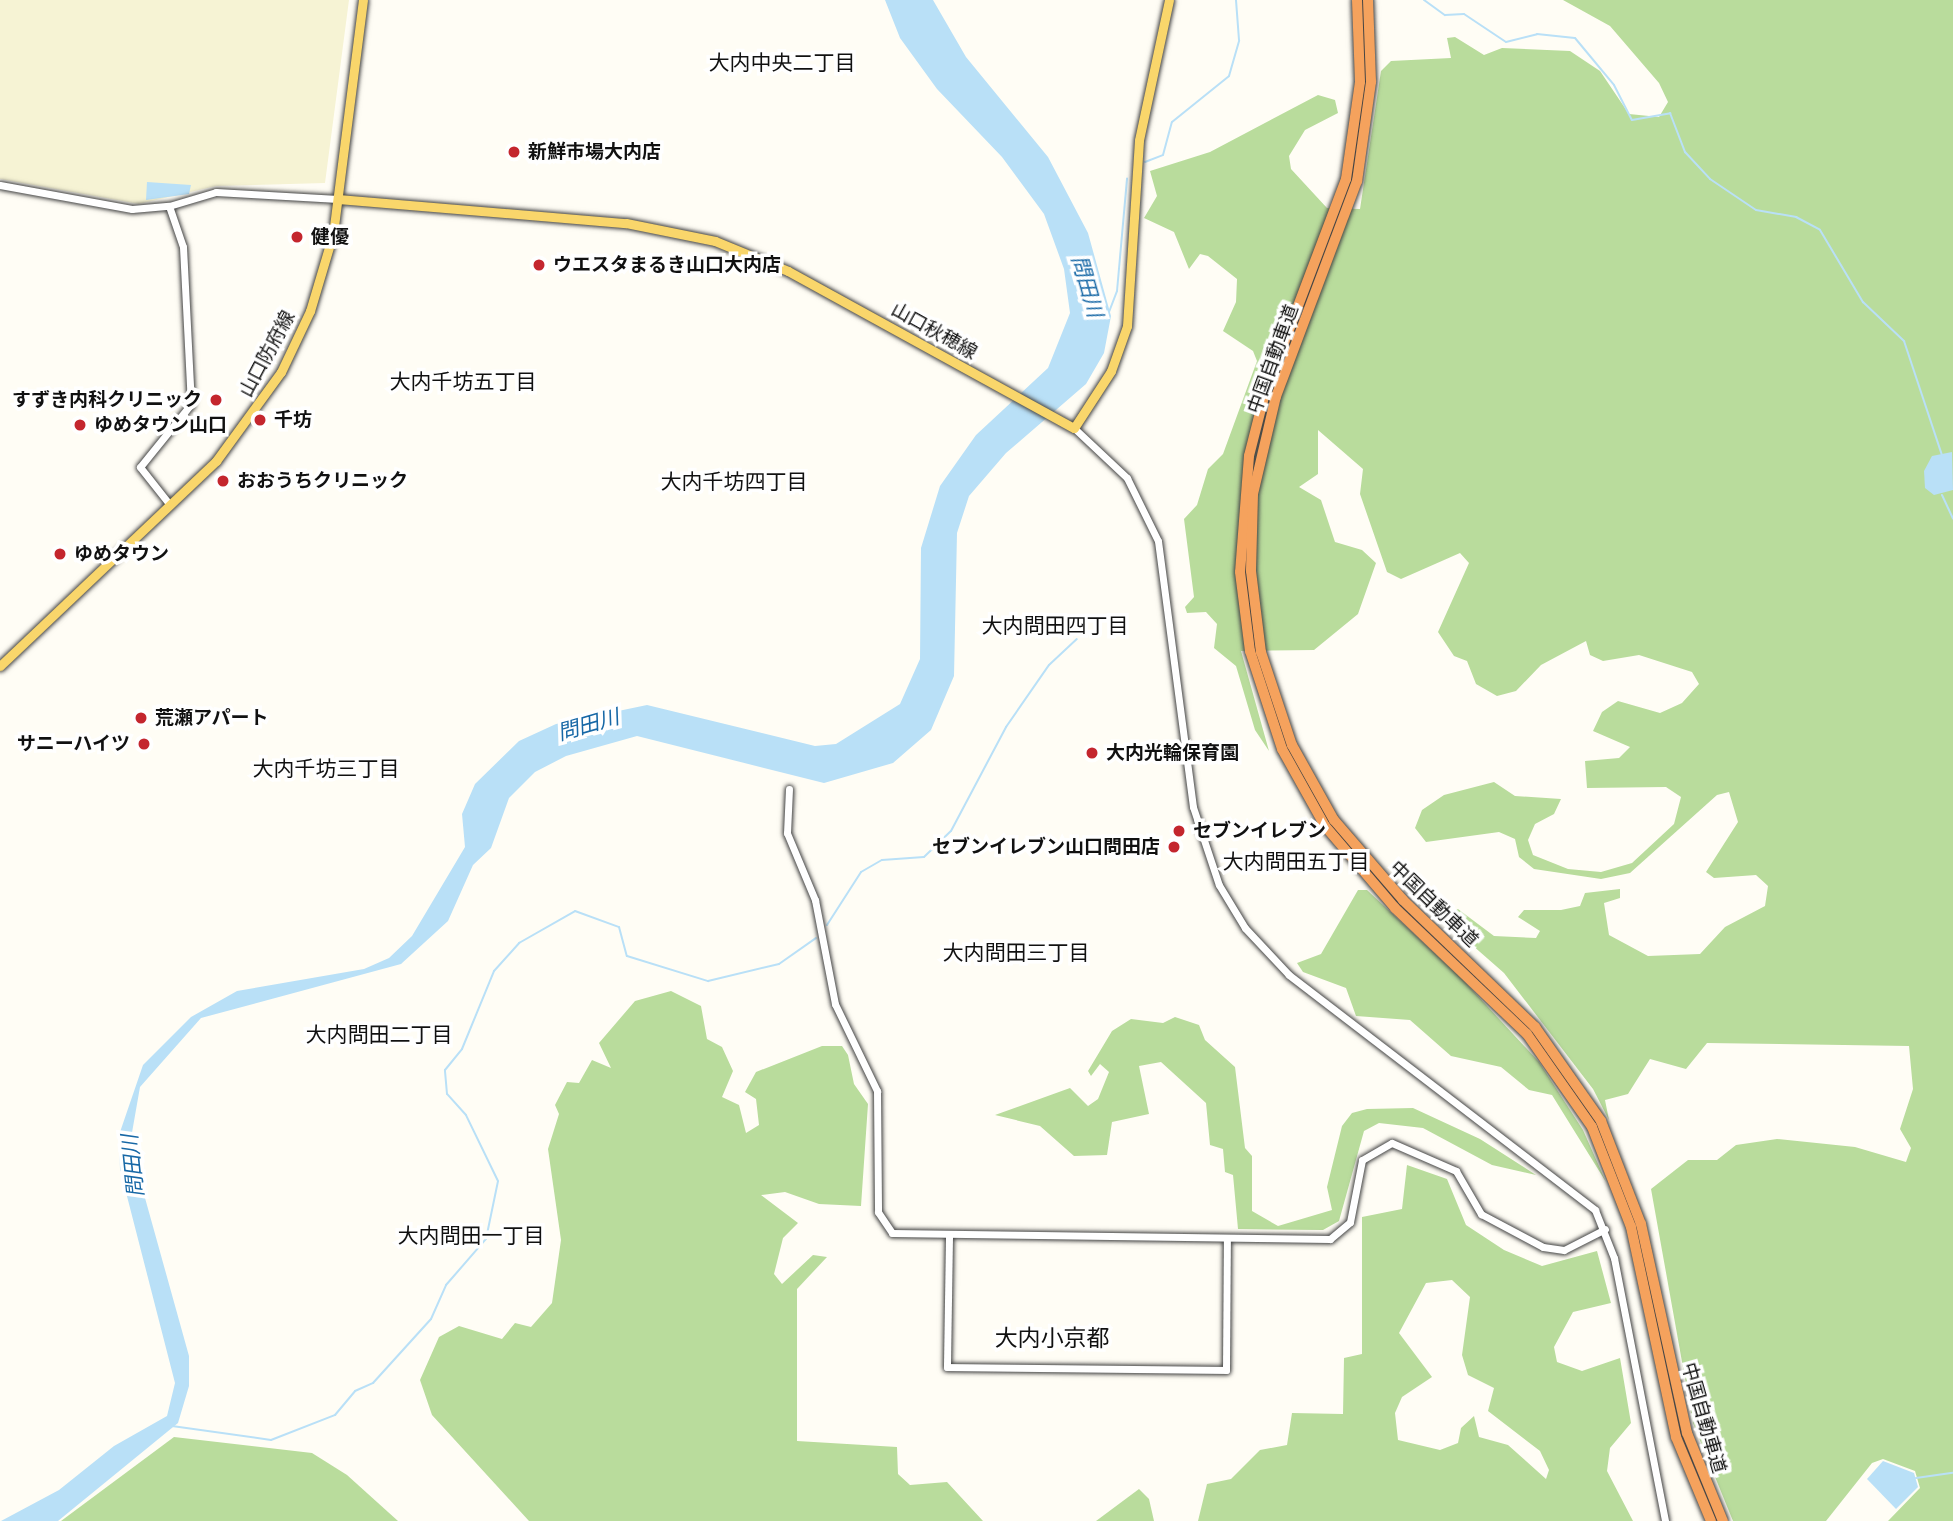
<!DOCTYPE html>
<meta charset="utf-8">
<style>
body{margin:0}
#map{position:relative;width:1953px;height:1521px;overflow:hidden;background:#fffdf5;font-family:"IBM Plex Serif","Noto Sans JP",serif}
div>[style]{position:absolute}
.farmland>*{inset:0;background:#f6f3d4}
.forest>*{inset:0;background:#b9dc9c}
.water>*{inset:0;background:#b9e0f7}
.stream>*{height:2px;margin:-1px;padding:0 1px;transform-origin:1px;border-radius:1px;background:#b9e0f7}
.roads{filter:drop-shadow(0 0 2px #444) drop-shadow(0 0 2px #444)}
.minor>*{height:7px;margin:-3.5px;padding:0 3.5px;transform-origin:3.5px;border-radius:3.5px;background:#fff}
.major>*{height:9px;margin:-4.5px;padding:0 4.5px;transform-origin:4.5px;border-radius:4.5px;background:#f9d66b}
.highway>*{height:10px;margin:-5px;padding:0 5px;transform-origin:5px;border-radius:5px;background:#f5a25d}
.dots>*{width:19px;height:19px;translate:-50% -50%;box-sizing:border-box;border:4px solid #fff;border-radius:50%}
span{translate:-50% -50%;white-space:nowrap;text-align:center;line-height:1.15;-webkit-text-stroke:7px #fff;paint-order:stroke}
.poi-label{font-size:19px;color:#111;font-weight:700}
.left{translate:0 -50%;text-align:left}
.right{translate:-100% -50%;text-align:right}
.street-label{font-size:19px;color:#111}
.neighbourhood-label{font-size:21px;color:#111}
.water-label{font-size:21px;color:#1768a6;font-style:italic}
.quarter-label{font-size:23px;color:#111}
</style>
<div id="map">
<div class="farmland">
<i style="clip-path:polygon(0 0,349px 0,325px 183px,216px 186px,139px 204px,0 179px)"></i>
</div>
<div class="forest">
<i style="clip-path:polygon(1563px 0,1953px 0,1953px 1521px,1888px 1521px,1920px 1488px,1915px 1471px,1883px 1459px,1872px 1463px,1826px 1521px,1733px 1521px,1693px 1423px,1651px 1189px,1688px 1160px,1717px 1160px,1736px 1145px,1777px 1139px,1855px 1147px,1906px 1162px,1911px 1148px,1900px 1129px,1913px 1089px,1909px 1046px,1707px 1043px,1686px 1069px,1650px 1059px,1628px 1094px,1605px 1100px,1609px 1120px,1593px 1089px,1504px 973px,1447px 923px,1446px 915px,1458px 909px,1494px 936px,1536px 938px,1540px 931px,1518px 917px,1524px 910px,1561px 910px,1580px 906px,1585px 893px,1620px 889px,1620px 898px,1604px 903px,1609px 935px,1648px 956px,1700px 954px,1725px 927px,1765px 906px,1768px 886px,1756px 875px,1714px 878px,1706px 872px,1738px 822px,1729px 792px,1717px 795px,1630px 873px,1601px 879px,1534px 869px,1519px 857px,1515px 839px,1499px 832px,1426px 842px,1415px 828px,1422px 810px,1444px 795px,1494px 782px,1515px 796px,1561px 799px,1554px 814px,1535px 824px,1528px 840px,1533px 855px,1568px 869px,1601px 872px,1632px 863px,1674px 824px,1681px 797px,1666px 787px,1587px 788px,1585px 761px,1619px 758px,1630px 747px,1593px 731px,1602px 712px,1618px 701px,1660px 713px,1682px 703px,1699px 684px,1692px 672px,1639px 655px,1603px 661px,1590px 655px,1586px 641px,1541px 665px,1516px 691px,1497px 696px,1476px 684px,1467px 661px,1454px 656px,1438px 632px,1469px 563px,1460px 553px,1401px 579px,1387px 572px,1360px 494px,1363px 469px,1318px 430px,1318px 474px,1299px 487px,1321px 500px,1335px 542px,1362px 550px,1376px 563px,1358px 614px,1314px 650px,1241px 651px,1269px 751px,1255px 730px,1236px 666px,1214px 648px,1217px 624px,1206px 612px,1187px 613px,1185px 607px,1194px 597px,1184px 519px,1197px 505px,1208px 469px,1223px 454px,1257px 361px,1253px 351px,1223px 331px,1236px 302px,1237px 279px,1208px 256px,1200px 254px,1189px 269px,1174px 232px,1144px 218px,1157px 196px,1150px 171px,1210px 152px,1318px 95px,1335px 100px,1338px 113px,1305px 130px,1289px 156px,1291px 169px,1327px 208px,1360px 209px,1381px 71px,1391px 61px,1451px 58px,1447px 38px,1455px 37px,1484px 55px,1502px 48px,1570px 51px,1600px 71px,1629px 114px,1659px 117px,1668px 102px,1659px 83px,1610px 26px)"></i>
<i style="clip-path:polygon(1358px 890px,1367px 890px,1463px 980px,1539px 1062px,1583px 1130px,1606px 1182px,1552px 1095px,1529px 1090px,1501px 1067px,1451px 1056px,1410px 1020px,1356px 1016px,1346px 988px,1303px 972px,1297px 963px,1321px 954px)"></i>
<i style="clip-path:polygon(671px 991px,701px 1006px,707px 1039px,722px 1047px,733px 1071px,722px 1097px,739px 1105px,746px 1133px,759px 1125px,756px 1099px,745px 1092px,756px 1072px,822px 1046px,842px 1046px,848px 1055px,854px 1084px,868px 1104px,861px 1206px,819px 1204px,785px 1192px,761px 1195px,798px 1223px,783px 1238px,774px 1274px,782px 1284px,813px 1255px,827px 1257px,797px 1289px,797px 1441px,897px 1447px,898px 1474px,910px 1485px,947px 1482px,983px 1521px,529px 1521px,432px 1415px,420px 1380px,439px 1337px,459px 1326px,502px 1339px,515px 1323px,531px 1327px,552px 1303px,561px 1240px,548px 1149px,559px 1114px,555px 1105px,567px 1082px,579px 1083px,592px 1060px,611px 1068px,599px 1043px,635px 1001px)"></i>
<i style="clip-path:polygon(1175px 1017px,1199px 1025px,1205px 1040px,1235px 1067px,1245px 1148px,1252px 1156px,1252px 1211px,1278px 1226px,1332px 1210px,1327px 1187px,1342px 1126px,1352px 1113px,1367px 1109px,1413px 1108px,1480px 1139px,1536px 1175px,1492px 1165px,1423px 1128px,1379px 1123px,1364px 1131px,1339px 1221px,1323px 1230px,1238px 1229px,1233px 1175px,1225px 1172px,1223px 1149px,1210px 1145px,1206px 1103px,1161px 1062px,1139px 1066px,1149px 1114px,1112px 1122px,1107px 1155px,1074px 1156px,1040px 1126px,995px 1115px,1070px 1088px,1088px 1106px,1098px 1099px,1109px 1072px,1100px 1064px,1091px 1076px,1088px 1071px,1112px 1031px,1131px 1019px,1163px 1023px)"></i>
<i style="clip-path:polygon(evenodd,1407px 1165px,1447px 1179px,1466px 1225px,1504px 1250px,1542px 1266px,1597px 1251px,1611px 1303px,1573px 1312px,1554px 1347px,1557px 1362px,1582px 1371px,1620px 1358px,1631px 1423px,1610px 1448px,1607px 1471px,1633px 1521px,1198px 1521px,1207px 1484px,1231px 1479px,1260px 1450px,1287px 1445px,1292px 1413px,1343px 1414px,1344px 1358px,1362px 1354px,1362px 1217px,1402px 1209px,1407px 1165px,1452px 1280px,1470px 1297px,1462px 1355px,1468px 1375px,1494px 1388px,1488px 1411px,1540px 1451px,1549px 1470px,1546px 1479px,1508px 1445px,1479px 1437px,1474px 1416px,1461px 1428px,1458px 1443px,1440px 1450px,1398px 1440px,1395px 1413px,1402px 1397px,1432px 1377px,1399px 1333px,1426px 1283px,1452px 1280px)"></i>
<i style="clip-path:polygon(174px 1437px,312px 1453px,347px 1475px,398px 1521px,61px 1521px)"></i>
<i style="clip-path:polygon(1139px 1489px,1149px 1499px,1154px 1521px,1096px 1521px)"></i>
</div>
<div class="water">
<i style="clip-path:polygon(885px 0,933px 0,966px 57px,1048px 157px,1088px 233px,1111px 316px,1104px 353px,1086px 384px,1006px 453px,969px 496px,957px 533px,954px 676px,931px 730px,893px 763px,824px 783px,637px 736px,566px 756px,535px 772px,509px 798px,491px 848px,473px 865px,448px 921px,401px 964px,201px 1018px,140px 1087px,130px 1144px,189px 1356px,189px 1386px,178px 1423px,58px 1521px,1px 1521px,59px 1490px,114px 1446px,167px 1416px,175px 1383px,120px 1169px,119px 1135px,143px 1065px,191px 1017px,237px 991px,364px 969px,389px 958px,412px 936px,465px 847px,462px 814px,475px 784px,519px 741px,556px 724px,647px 705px,815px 746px,836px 744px,900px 704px,920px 659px,921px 548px,940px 486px,976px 435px,1048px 368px,1070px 313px,1064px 269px,1044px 214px,1002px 157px,937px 89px,900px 38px)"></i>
<i style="clip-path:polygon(147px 182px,191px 185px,189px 194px,146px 200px)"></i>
<i style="clip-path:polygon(1952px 452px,1953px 490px,1934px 495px,1925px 488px,1924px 471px,1932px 456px)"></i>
<i style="clip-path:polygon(1883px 1461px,1914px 1473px,1918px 1487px,1896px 1509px,1867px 1479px)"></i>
</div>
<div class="stream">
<i style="left:1424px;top:0;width:26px;rotate:36deg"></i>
<i style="left:1445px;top:15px;width:19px;rotate:-3deg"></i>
<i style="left:1464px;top:14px;width:50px;rotate:33.7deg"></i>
<i style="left:1506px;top:42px;width:32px;rotate:-14deg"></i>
<i style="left:1537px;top:34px;width:38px;rotate:6deg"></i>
<i style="left:1575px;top:38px;width:61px;rotate:50.3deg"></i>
<i style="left:1614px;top:85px;width:39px;rotate:63deg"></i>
<i style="left:1632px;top:120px;width:39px;rotate:-10deg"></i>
<i style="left:1670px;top:113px;width:42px;rotate:69deg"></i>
<i style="left:1685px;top:152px;width:37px;rotate:47deg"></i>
<i style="left:1710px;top:179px;width:55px;rotate:34deg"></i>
<i style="left:1756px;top:210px;width:41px;rotate:9.9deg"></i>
<i style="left:1796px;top:217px;width:27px;rotate:28deg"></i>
<i style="left:1820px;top:230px;width:84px;rotate:59.2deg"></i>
<i style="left:1863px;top:302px;width:57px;rotate:43.6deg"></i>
<i style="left:1904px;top:341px;width:120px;rotate:71.6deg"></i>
<i style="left:1145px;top:162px;width:19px;rotate:-21deg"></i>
<i style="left:1163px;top:155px;width:34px;rotate:-75deg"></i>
<i style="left:1172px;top:122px;width:73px;rotate:-38.9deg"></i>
<i style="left:1229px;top:76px;width:37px;rotate:-74deg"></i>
<i style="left:1239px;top:40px;width:40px;rotate:-94.3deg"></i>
<i style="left:1109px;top:312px;width:22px;rotate:-69deg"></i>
<i style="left:1117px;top:291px;width:113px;rotate:-84.9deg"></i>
<i style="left:1942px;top:495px;width:26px;rotate:65deg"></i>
<i style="left:827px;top:925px;width:63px;rotate:-57.3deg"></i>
<i style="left:861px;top:872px;width:24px;rotate:-30deg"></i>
<i style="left:882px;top:860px;width:42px;rotate:-4.1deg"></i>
<i style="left:924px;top:857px;width:37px;rotate:-44deg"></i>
<i style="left:951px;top:831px;width:118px;rotate:-62.1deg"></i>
<i style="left:1006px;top:727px;width:75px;rotate:-55.3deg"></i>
<i style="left:1049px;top:665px;width:38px;rotate:-43deg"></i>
<i style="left:172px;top:1426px;width:100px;rotate:8deg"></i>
<i style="left:271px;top:1440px;width:69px;rotate:-21.3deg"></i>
<i style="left:335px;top:1415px;width:31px;rotate:-50deg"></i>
<i style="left:355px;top:1391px;width:20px;rotate:-24deg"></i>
<i style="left:373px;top:1383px;width:86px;rotate:-47.8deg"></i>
<i style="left:431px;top:1319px;width:37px;rotate:-66deg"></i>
<i style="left:446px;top:1285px;width:61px;rotate:-49deg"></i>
<i style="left:486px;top:1239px;width:59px;rotate:-78.3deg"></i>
<i style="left:498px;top:1181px;width:73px;rotate:-115.9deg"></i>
<i style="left:466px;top:1115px;width:28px;rotate:-132deg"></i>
<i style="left:447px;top:1094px;width:24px;rotate:-95deg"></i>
<i style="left:445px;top:1070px;width:27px;rotate:-51deg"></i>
<i style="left:462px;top:1049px;width:84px;rotate:-67.7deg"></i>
<i style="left:494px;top:971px;width:38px;rotate:-48deg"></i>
<i style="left:519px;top:943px;width:64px;rotate:-29.7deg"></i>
<i style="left:575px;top:911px;width:47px;rotate:20deg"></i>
<i style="left:619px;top:927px;width:30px;rotate:75deg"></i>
<i style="left:627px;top:956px;width:85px;rotate:17.2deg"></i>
<i style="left:708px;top:981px;width:73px;rotate:-13.5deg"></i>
<i style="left:779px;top:964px;width:45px;rotate:-35.1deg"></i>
<i style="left:1916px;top:1478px;width:37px;rotate:-8deg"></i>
</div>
<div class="roads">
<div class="minor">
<i style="left:0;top:185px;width:134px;rotate:10.3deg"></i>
<i style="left:132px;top:209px;width:37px;rotate:-5deg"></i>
<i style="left:169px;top:206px;width:49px;rotate:-16.6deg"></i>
<i style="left:216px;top:192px;width:122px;rotate:3.3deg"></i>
<i style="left:169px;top:206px;width:43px;rotate:71.1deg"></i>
<i style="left:183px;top:247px;width:157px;rotate:87.1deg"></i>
<i style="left:191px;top:404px;width:81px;rotate:129deg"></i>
<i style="left:140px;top:467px;width:48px;rotate:51.7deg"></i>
<i style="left:1074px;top:428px;width:73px;rotate:43.3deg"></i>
<i style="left:1127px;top:478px;width:70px;rotate:63.8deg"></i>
<i style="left:1158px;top:541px;width:268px;rotate:82.5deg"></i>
<i style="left:1193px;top:807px;width:82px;rotate:71.6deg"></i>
<i style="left:1219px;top:885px;width:50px;rotate:58.8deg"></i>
<i style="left:1245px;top:928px;width:64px;rotate:46.9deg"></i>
<i style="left:1289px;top:975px;width:386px;rotate:37.5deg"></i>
<i style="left:1595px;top:1210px;width:52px;rotate:68.4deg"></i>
<i style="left:1614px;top:1258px;width:268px;rotate:79deg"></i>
<i style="left:789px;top:789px;width:44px;rotate:92.6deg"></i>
<i style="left:787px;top:833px;width:73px;rotate:67.3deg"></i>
<i style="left:815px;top:900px;width:106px;rotate:79.1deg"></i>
<i style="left:835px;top:1004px;width:97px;rotate:64.2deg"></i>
<i style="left:877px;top:1091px;width:121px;rotate:89.5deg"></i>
<i style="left:878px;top:1212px;width:25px;rotate:56deg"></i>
<i style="left:892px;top:1233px;width:438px;rotate:0.8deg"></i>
<i style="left:1330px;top:1239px;width:26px;rotate:-40deg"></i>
<i style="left:1350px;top:1222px;width:63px;rotate:-79deg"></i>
<i style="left:1362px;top:1160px;width:34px;rotate:-30deg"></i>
<i style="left:1392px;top:1143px;width:70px;rotate:23.6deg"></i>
<i style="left:1456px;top:1171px;width:50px;rotate:59.8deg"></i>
<i style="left:1481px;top:1214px;width:70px;rotate:28deg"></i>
<i style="left:1543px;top:1247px;width:21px;rotate:8deg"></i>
<i style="left:1564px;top:1250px;width:46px;rotate:-27.1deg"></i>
<i style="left:949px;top:1237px;width:130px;rotate:90.9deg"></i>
<i style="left:947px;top:1367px;width:279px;rotate:0.6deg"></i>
<i style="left:1226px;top:1370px;width:130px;rotate:-89.6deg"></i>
</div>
<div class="major">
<i style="left:338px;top:199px;width:289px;rotate:4.8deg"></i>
<i style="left:626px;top:223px;width:91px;rotate:11.4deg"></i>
<i style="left:715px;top:241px;width:79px;rotate:22.3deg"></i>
<i style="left:788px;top:271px;width:326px;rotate:28.8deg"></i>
<i style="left:1074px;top:428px;width:68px;rotate:-57deg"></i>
<i style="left:1111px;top:371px;width:48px;rotate:-70.4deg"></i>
<i style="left:1127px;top:326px;width:186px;rotate:-86.3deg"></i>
<i style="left:1139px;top:140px;width:143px;rotate:-77.9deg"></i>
<i style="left:0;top:666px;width:298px;rotate:-43.5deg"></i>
<i style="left:216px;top:461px;width:110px;rotate:-53.9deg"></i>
<i style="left:281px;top:372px;width:68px;rotate:-64.6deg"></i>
<i style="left:310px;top:311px;width:80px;rotate:-73.4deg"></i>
<i style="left:333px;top:234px;width:236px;rotate:-82.7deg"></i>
</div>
<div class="highway">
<i style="left:1357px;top:0;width:82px;rotate:87.9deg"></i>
<i style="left:1360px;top:82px;width:98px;rotate:98.2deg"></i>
<i style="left:1346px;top:179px;width:229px;rotate:110.7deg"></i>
<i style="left:1265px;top:393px;width:65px;rotate:104.3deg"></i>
<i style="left:1249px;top:456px;width:116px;rotate:94.4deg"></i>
<i style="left:1240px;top:572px;width:80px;rotate:82.8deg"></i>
<i style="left:1250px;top:651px;width:103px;rotate:71.9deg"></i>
<i style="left:1282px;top:749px;width:88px;rotate:60.8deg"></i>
<i style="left:1325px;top:826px;width:108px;rotate:49.5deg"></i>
<i style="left:1395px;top:908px;width:182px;rotate:43.7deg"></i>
<i style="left:1527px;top:1034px;width:113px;rotate:55deg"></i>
<i style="left:1592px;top:1127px;width:107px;rotate:68.7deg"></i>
<i style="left:1631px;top:1227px;width:215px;rotate:77.9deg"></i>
<i style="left:1676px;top:1437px;width:91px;rotate:67.4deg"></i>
<i style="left:1368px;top:0;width:82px;rotate:87.9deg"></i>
<i style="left:1371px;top:82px;width:100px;rotate:98deg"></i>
<i style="left:1357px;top:181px;width:230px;rotate:110.6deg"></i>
<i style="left:1276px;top:396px;width:101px;rotate:103.2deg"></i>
<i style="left:1253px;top:494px;width:77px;rotate:91.5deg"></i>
<i style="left:1251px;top:571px;width:82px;rotate:83deg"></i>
<i style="left:1261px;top:652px;width:98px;rotate:71.6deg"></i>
<i style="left:1292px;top:745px;width:86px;rotate:60.8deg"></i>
<i style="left:1334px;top:820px;width:106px;rotate:49.2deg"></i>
<i style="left:1403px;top:900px;width:183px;rotate:43.9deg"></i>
<i style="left:1535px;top:1027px;width:115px;rotate:54.9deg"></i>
<i style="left:1601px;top:1121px;width:110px;rotate:68.8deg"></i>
<i style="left:1641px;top:1224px;width:214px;rotate:77.6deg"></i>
<i style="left:1687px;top:1433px;width:95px;rotate:67.8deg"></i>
</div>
</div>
<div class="dots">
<i style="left:514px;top:152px;background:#c4262e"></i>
<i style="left:297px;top:237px;background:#c4262e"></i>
<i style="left:539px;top:265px;background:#c4262e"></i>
<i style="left:216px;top:400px;background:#c4262e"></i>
<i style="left:260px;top:420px;background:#c4262e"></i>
<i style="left:80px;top:425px;background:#c4262e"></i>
<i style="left:223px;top:481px;background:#c4262e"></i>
<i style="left:60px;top:554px;background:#c4262e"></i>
<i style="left:141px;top:718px;background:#c4262e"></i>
<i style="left:144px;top:744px;background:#c4262e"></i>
<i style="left:1092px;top:753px;background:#c4262e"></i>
<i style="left:1179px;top:831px;background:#c4262e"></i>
<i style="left:1174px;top:847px;background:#c4262e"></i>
</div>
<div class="poi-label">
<span class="left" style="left:528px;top:152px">新鮮市場大内店</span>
<span class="left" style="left:311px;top:237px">健優</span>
<span class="left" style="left:553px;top:265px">ウエスタまるき山口大内店</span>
<span class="right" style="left:202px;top:400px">すずき内科クリニック</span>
<span class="left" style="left:274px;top:420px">千坊</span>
<span class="left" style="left:94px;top:425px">ゆめタウン山口</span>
<span class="left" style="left:237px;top:481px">おおうちクリニック</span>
<span class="left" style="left:74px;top:554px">ゆめタウン</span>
<span class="left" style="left:155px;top:718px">荒瀬アパート</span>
<span class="right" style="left:130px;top:744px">サニーハイツ</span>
<span class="left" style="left:1106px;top:753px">大内光輪保育園</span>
<span class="left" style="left:1193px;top:831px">セブンイレブン</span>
<span class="right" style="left:1160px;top:847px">セブンイレブン山口問田店</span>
</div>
<div class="street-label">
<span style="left:934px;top:331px;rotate:29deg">山口秋穂線</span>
<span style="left:267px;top:354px;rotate:-62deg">山口防府線</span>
<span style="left:1273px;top:359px;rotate:-70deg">中国自動車道</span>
<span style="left:1434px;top:904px;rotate:44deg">中国自動車道</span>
<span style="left:1704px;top:1418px;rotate:74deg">中国自動車道</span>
</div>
<div class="neighbourhood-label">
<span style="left:782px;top:62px">大内中央二丁目</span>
<span style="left:463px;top:381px">大内千坊五丁目</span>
<span style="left:734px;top:481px">大内千坊四丁目</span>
<span style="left:1055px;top:625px">大内問田四丁目</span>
<span style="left:326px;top:768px">大内千坊三丁目</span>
<span style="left:1296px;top:861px">大内問田五丁目</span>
<span style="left:1016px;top:952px">大内問田三丁目</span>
<span style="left:379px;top:1034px">大内問田二丁目</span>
<span style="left:471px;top:1235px">大内問田一丁目</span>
</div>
<div class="water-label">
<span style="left:1088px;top:286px;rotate:74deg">問田川</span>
<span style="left:588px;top:724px;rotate:-16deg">問田川</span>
<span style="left:132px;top:1166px;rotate:-96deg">問田川</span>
</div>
<div class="quarter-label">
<span style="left:1052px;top:1337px">大内小京都</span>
</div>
</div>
